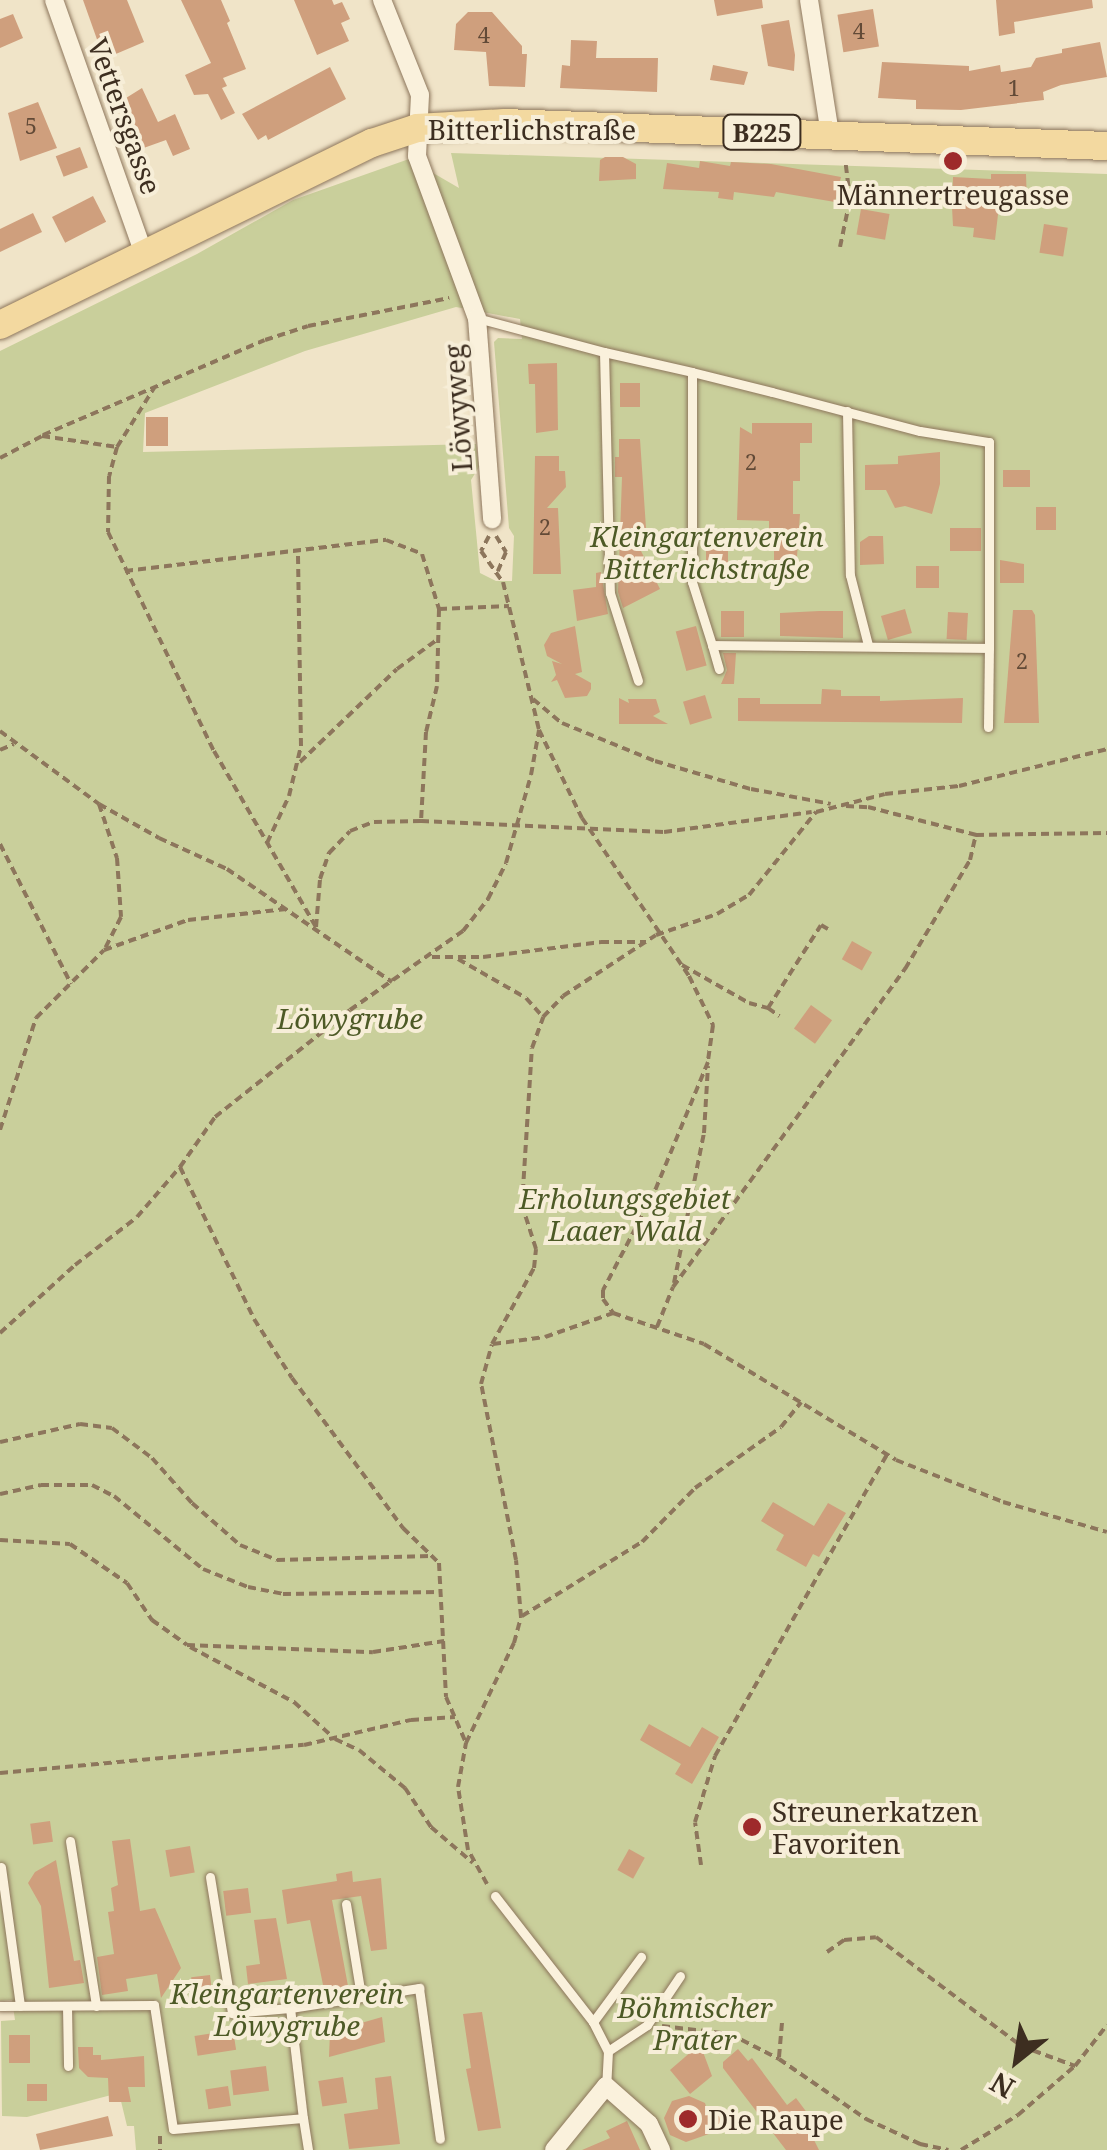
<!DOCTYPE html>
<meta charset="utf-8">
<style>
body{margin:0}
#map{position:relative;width:1107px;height:2150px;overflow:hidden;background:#f0e4c8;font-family:"Noto Serif",serif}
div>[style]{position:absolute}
.green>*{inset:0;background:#c9cf9b}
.building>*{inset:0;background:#cf9f7d;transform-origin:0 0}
.path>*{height:4px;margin-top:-2px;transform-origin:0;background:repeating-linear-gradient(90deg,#8d765c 0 8px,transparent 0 13px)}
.roads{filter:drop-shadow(0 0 2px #8d765c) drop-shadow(0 0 2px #8d765c)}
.lane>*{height:9px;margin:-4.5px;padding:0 4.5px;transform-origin:4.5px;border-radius:4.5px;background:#faf1dc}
.street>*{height:18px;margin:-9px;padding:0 9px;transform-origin:9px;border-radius:9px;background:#faf1dc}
.primary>*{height:28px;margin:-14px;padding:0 14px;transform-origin:14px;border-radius:14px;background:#f3d9a0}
.dots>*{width:28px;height:28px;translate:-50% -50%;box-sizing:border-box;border:5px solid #f7eed8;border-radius:50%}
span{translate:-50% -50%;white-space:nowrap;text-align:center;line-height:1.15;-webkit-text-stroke:8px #f7eed8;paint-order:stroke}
.number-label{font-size:22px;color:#624a37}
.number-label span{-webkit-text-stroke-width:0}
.shield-label span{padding:2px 8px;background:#f7eed8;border:2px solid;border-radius:8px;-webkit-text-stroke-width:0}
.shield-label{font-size:25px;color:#3d2e20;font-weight:700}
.street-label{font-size:28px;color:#3d2e20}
.poi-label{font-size:28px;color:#3d2e20}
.left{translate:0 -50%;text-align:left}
.park-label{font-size:28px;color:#4d5a26;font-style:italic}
.north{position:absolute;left:967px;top:2010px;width:100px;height:100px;-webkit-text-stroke:8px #f7eed8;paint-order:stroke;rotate:210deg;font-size:28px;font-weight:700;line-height:40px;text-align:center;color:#3d2e20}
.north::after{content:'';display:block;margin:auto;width:35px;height:45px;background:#3d2e20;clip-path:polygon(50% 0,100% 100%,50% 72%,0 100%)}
</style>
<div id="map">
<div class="green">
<i style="clip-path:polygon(evenodd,451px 153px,1107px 174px,1107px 2150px,136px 2150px,134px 2126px,127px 2126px,119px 2093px,27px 2117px,2px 2116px,1px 2021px,15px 2020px,12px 2000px,0 2001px,0 351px,197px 254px,293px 200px,409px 159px,459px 188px,451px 153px,456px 307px,520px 319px,522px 339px,498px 338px,494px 342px,509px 528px,514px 536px,512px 581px,496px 581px,480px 573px,471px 480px,479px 467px,476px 444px,143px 452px,145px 413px,305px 351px,456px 307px)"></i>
</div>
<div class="building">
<i style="clip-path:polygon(83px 0,127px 0,144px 42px,104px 59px)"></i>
<i style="clip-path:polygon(181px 0,221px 0,230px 21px,227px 23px,246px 69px,223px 78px,227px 86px,222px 88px,235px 113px,221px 120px,208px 94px,194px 95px,185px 75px,211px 63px)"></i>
<i style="clip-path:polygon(294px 0,332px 0,334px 5px,342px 2px,350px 19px,341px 23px,349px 41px,317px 55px)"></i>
<i style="clip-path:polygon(714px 0,762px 0,763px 8px,717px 16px)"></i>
<i style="clip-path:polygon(996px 0,1092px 0,1093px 8px,1014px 22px,1015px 33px,999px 36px)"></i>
<i style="left:873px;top:9px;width:38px;height:36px;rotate:81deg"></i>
<i style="clip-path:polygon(468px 12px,492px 12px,522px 46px,522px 54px,527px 54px,525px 87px,489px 86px,486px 52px,454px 50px,456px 24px)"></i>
<i style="clip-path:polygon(13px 14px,23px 38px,0 48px,0 19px)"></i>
<i style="clip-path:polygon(789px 20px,795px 55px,794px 71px,768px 66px,761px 25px)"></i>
<i style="clip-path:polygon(571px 40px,597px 41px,596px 58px,658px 58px,657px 92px,560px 88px,562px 65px,570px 66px)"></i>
<i style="clip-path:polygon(1100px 42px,1107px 77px,1061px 85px,1043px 92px,1044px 100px,961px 110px,916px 109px,916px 100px,878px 98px,882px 62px,969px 66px,969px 71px,1000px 65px,1001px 72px,1031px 67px,1036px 58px,1062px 53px,1062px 49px)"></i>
<i style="clip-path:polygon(713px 65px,748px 72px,744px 85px,710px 80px)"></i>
<i style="clip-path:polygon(330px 67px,346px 99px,268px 140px,266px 135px,258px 140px,242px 114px)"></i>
<i style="clip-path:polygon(142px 88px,158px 122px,175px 114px,190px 149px,173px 156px,166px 140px,124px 155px,116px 132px,129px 127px,118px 103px)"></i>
<i style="clip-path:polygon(38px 102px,57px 148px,20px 161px,8px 113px)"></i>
<i style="left:80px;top:147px;width:22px;height:26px;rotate:69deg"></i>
<i style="clip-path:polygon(605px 157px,623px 157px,636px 164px,636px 179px,599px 181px,600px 160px)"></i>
<i style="clip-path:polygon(700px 161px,730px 166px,731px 162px,771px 164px,841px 177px,835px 202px,776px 192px,774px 197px,734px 192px,733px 200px,718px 198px,719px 192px,663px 189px,667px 163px,699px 168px)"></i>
<i style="clip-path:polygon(991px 174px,1026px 174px,1027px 205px,999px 206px,995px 240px,973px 237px,974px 228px,953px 226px,952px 207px,953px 177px,991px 179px)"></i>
<i style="left:93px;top:196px;width:29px;height:46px;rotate:63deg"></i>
<i style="left:861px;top:209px;width:29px;height:26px;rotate:10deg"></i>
<i style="clip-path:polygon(33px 213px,42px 232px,0 252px,0 229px)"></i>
<i style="left:1044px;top:224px;width:24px;height:29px;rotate:9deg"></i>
<i style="clip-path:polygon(557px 363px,558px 430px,536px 433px,535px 384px,529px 384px,528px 364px)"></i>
<i style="left:620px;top:383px;width:20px;height:24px"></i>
<i style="left:168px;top:417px;width:29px;height:22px;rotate:90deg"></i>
<i style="clip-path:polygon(752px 423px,812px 423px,812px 443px,800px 443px,800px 481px,793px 481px,793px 514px,800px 514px,796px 571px,774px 571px,774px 530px,769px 530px,769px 521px,737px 520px,740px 427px,752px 434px)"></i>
<i style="clip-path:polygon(619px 439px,640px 439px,647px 543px,637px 543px,660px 589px,623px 608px,618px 592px,622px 477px,615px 477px,615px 457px,619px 457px)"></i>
<i style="clip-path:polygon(940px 452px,940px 484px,932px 514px,905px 506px,895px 508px,886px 490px,865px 490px,865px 465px,898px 464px,898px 456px)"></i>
<i style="clip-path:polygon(535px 456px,559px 456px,559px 471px,565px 471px,566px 487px,547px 508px,558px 508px,561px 574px,533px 574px)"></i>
<i style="left:1003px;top:470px;width:27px;height:17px"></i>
<i style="left:1036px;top:507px;width:20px;height:23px"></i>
<i style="left:981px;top:528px;width:23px;height:31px;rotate:90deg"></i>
<i style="clip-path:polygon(869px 536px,883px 536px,884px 564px,860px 565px,860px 542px)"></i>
<i style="left:706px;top:537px;width:22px;height:36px"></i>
<i style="clip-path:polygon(1000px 560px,1024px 564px,1024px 583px,1000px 583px)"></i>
<i style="left:916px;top:566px;width:23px;height:22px"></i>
<i style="clip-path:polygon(601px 572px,608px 614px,577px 621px,573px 590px,596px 587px,596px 573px)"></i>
<i style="left:905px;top:609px;width:25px;height:25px;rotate:74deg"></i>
<i style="clip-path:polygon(1013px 610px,1032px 610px,1035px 615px,1039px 723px,1004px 723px)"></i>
<i style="left:721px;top:611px;width:23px;height:26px"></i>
<i style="clip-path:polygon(819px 611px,843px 611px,843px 638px,780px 636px,780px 613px)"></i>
<i style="left:948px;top:612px;width:20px;height:27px;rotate:3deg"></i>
<i style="clip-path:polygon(575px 626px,582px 672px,575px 674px,591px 683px,591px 689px,587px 696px,565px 698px,557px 680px,551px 682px,556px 675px,552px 661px,562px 664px,547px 656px,544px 645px,551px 633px)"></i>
<i style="left:696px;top:626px;width:41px;height:21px;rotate:75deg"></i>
<i style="clip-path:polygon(723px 653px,736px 653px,734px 684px,721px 684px,727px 670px)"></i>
<i style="clip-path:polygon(822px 689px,841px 690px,841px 696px,880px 696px,880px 701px,963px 698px,962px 723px,738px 721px,738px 698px,760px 698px,760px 704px,821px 704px)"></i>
<i style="left:705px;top:695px;width:24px;height:23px;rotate:73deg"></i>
<i style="clip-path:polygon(619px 698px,629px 703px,628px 699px,656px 699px,660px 712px,653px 716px,668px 724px,619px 724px)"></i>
<i style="left:852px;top:941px;width:23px;height:21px;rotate:29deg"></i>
<i style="left:811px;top:1005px;width:26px;height:29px;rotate:36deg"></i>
<i style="clip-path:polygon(773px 1502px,814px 1526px,828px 1503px,846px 1513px,819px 1557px,813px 1554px,806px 1567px,776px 1550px,784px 1535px,761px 1521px)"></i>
<i style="clip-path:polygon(649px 1724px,690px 1747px,702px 1727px,719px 1737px,692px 1784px,675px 1774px,681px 1764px,640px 1740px)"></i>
<i style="left:50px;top:1821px;width:21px;height:20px;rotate:82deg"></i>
<i style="clip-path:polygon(130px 1839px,140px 1911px,155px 1908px,181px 1968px,161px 1998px,157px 1974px,126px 1979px,128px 1991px,102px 1995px,97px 1957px,114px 1954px,108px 1912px,114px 1911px,111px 1888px,118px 1885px,112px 1841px)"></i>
<i style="left:190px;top:1846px;width:27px;height:25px;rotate:80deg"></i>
<i style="left:629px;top:1849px;width:18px;height:24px;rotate:29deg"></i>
<i style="clip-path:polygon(56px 1860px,74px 1961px,80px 1960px,84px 1983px,49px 1988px,41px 1906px,28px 1883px,35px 1872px)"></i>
<i style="clip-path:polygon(352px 1871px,353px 1882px,381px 1878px,387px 1949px,371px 1951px,361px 1896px,332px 1900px,348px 1986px,324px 1990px,310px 1920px,287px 1924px,282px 1890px,337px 1881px,336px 1874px)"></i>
<i style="left:248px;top:1888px;width:25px;height:25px;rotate:83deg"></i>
<i style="clip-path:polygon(276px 1918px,287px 1979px,248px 1984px,246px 1966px,260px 1964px,254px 1920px)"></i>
<i style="left:210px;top:1975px;width:23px;height:19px;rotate:83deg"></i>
<i style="clip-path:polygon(482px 2012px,501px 2128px,478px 2131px,466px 2069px,471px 2068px,463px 2014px)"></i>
<i style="clip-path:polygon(382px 2017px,385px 2042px,329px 2057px,330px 2032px)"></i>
<i style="left:233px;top:2030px;width:20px;height:39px;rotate:81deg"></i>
<i style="left:9px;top:2035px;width:21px;height:28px"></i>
<i style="clip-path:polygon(700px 2044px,712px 2076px,690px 2094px,670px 2070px)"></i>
<i style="clip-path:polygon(78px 2047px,93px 2047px,93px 2055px,101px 2055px,101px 2060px,144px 2056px,145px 2087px,128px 2087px,131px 2102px,109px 2102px,108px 2078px,88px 2077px,79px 2068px)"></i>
<i style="clip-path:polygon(738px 2049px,748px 2061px,752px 2058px,787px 2105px,796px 2098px,814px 2122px,808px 2128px,819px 2150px,786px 2150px,723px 2068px,723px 2062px)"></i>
<i style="left:266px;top:2066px;width:25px;height:36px;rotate:83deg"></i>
<i style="clip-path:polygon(391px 2076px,400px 2144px,349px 2149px,344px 2114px,378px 2109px,375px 2078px)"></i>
<i style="left:343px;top:2077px;width:26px;height:25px;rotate:81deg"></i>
<i style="left:27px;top:2084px;width:20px;height:17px"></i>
<i style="left:228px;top:2086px;width:20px;height:23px;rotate:81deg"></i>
<i style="clip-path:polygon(689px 2096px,705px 2103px,708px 2113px,725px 2116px,723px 2129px,686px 2142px,670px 2135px,664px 2118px,672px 2101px)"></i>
<i style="clip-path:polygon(108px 2116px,113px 2136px,40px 2150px,36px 2134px)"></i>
<i style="clip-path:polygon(627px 2121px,640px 2150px,582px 2150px,610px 2138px,606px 2131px)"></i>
</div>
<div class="path">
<i style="left:840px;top:247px;width:49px;rotate:-78.2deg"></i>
<i style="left:850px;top:199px;width:38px;rotate:-97deg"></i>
<i style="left:43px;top:435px;width:241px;rotate:-23.2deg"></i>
<i style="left:265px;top:340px;width:45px;rotate:-18deg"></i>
<i style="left:308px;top:326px;width:144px;rotate:-11.2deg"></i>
<i style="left:117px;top:447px;width:70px;rotate:-57.9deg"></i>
<i style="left:0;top:458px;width:47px;rotate:-27.6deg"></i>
<i style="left:42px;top:436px;width:76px;rotate:8.3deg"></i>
<i style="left:117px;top:447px;width:30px;rotate:105deg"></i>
<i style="left:109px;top:476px;width:56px;rotate:91deg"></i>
<i style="left:108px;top:532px;width:243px;rotate:64.2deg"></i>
<i style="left:214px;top:751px;width:203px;rotate:59.9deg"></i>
<i style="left:489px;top:536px;width:17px;rotate:118deg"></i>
<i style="left:481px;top:551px;width:38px;rotate:55deg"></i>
<i style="left:503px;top:582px;width:152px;rotate:76.3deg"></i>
<i style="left:539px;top:730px;width:98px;rotate:64deg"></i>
<i style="left:582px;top:818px;width:191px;rotate:55.9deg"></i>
<i style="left:689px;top:976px;width:55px;rotate:63.9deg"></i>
<i style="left:713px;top:1025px;width:37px;rotate:98deg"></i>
<i style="left:708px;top:1062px;width:142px;rotate:112.4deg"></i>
<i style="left:654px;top:1193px;width:110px;rotate:117.7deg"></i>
<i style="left:603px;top:1290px;width:9px;rotate:90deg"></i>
<i style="left:603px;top:1299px;width:17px;rotate:54deg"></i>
<i style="left:613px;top:1313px;width:96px;rotate:18.8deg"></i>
<i style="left:704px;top:1344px;width:224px;rotate:31.1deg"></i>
<i style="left:896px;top:1460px;width:115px;rotate:21.4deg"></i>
<i style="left:1003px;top:1502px;width:108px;rotate:16.1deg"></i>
<i style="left:496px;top:536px;width:19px;rotate:58deg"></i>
<i style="left:506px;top:552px;width:21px;rotate:113deg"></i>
<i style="left:125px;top:571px;width:263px;rotate:-6.8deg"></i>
<i style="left:386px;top:540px;width:39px;rotate:21deg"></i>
<i style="left:422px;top:554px;width:58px;rotate:72.8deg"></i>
<i style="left:439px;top:609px;width:77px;rotate:91.5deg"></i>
<i style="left:437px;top:686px;width:47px;rotate:103.4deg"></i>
<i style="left:426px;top:732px;width:89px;rotate:93.2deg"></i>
<i style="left:421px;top:821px;width:243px;rotate:2.6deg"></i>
<i style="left:664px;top:832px;width:149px;rotate:-7.7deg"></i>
<i style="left:439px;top:609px;width:70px;rotate:-2.5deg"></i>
<i style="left:533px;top:699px;width:38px;rotate:40deg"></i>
<i style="left:562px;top:723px;width:100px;rotate:22.2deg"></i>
<i style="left:655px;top:761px;width:100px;rotate:16.3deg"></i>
<i style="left:751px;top:789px;width:81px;rotate:10.6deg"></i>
<i style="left:0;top:731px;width:123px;rotate:36.4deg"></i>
<i style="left:99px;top:804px;width:69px;rotate:29.5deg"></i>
<i style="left:159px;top:838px;width:75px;rotate:24.5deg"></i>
<i style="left:227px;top:869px;width:200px;rotate:34.4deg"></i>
<i style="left:0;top:750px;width:15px;rotate:-23deg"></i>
<i style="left:300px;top:762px;width:134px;rotate:-43.8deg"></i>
<i style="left:397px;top:669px;width:51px;rotate:-36.2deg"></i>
<i style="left:99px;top:804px;width:57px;rotate:71.6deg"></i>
<i style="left:117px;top:858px;width:59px;rotate:86.1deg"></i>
<i style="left:121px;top:917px;width:34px;rotate:117deg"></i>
<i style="left:846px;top:806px;width:22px;rotate:3deg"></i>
<i style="left:868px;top:807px;width:112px;rotate:14.5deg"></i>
<i style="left:976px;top:835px;width:131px;rotate:-0.9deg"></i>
<i style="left:267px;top:843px;width:52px;rotate:-64.9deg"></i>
<i style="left:289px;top:796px;width:51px;rotate:-76.5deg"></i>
<i style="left:301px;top:746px;width:196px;rotate:-90.9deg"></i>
<i style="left:0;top:844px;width:157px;rotate:63.1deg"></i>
<i style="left:316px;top:927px;width:48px;rotate:-85.2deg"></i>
<i style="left:320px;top:879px;width:28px;rotate:-71deg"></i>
<i style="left:329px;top:853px;width:30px;rotate:-46deg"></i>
<i style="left:350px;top:831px;width:26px;rotate:-21deg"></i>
<i style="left:374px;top:822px;width:47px;rotate:-1.2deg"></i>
<i style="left:432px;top:957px;width:51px"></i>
<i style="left:483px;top:957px;width:119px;rotate:-7.2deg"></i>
<i style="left:601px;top:942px;width:45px"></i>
<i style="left:458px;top:959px;width:78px;rotate:29.8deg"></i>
<i style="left:526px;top:998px;width:25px;rotate:48deg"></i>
<i style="left:682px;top:965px;width:77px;rotate:29.6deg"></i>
<i style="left:749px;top:1003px;width:20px;rotate:15deg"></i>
<i style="left:768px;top:1008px;width:98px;rotate:-57.4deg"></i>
<i style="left:821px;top:925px;width:8px;rotate:30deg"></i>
<i style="left:768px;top:1008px;width:14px;rotate:36deg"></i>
<i style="left:0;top:1130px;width:118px;rotate:-72.2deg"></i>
<i style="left:36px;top:1018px;width:96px;rotate:-45deg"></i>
<i style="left:104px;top:950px;width:89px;rotate:-19.7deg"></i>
<i style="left:188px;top:920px;width:99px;rotate:-6.4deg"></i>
<i style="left:180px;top:1167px;width:169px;rotate:64deg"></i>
<i style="left:254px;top:1319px;width:70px;rotate:57.2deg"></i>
<i style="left:292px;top:1378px;width:187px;rotate:53.5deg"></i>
<i style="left:403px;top:1528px;width:50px;rotate:44.2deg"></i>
<i style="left:439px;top:1563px;width:134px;rotate:87deg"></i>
<i style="left:446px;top:1697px;width:50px;rotate:66.5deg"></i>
<i style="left:674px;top:1283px;width:153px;rotate:-78.7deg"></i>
<i style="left:704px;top:1133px;width:67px;rotate:-86.6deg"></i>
<i style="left:657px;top:1327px;width:43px;rotate:-68.2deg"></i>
<i style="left:673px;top:1287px;width:394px;rotate:-53.9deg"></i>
<i style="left:905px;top:969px;width:127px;rotate:-59.2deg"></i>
<i style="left:970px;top:860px;width:26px;rotate:-77deg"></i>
<i style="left:0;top:1333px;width:101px;rotate:-42.2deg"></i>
<i style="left:75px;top:1265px;width:78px;rotate:-37.7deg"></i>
<i style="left:137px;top:1217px;width:66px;rotate:-49.3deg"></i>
<i style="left:180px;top:1167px;width:61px;rotate:-55deg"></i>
<i style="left:215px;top:1117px;width:172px;rotate:-38.4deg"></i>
<i style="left:350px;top:1010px;width:138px;rotate:-35deg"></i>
<i style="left:463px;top:931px;width:41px;rotate:-52deg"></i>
<i style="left:488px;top:899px;width:40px;rotate:-63.4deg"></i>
<i style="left:506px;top:863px;width:91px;rotate:-74.1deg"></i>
<i style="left:531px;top:775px;width:46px;rotate:-79.9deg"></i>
<i style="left:493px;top:1344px;width:52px;rotate:-7.7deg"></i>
<i style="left:545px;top:1337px;width:72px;rotate:-19.4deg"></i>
<i style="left:0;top:1442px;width:82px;rotate:-12.7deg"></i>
<i style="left:80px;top:1424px;width:32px;rotate:7deg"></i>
<i style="left:112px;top:1428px;width:50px;rotate:36.9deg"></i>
<i style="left:152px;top:1458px;width:60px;rotate:48.4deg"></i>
<i style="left:192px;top:1503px;width:64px;rotate:41.2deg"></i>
<i style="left:240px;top:1545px;width:40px;rotate:22deg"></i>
<i style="left:277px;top:1560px;width:154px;rotate:-1.5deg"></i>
<i style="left:0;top:1494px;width:42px;rotate:-12.4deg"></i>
<i style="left:41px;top:1485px;width:51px"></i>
<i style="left:92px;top:1485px;width:25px;rotate:27deg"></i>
<i style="left:114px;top:1496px;width:115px;rotate:39.4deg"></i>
<i style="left:203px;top:1569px;width:48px;rotate:21.8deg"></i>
<i style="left:248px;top:1587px;width:36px;rotate:11deg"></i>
<i style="left:283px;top:1594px;width:158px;rotate:-0.7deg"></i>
<i style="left:0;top:1540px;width:70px;rotate:3.3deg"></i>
<i style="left:70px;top:1544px;width:69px;rotate:34.4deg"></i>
<i style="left:127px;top:1583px;width:45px;rotate:56deg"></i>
<i style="left:152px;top:1620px;width:43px;rotate:35.5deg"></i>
<i style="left:187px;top:1645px;width:186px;rotate:2.2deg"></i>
<i style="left:373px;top:1652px;width:72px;rotate:-8.8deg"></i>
<i style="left:522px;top:1616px;width:141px;rotate:-31.7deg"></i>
<i style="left:642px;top:1542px;width:76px;rotate:-45.5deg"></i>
<i style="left:695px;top:1488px;width:105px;rotate:-35.3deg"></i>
<i style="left:781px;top:1427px;width:32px;rotate:-51deg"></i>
<i style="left:190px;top:1647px;width:118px;rotate:27.9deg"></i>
<i style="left:294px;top:1702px;width:55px;rotate:42.1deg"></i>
<i style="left:335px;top:1739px;width:26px;rotate:25deg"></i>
<i style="left:359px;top:1750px;width:60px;rotate:39.6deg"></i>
<i style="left:405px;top:1788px;width:47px;rotate:56.3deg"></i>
<i style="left:431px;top:1827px;width:55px;rotate:40.6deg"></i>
<i style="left:0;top:1773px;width:305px;rotate:-5.3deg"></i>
<i style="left:304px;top:1745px;width:110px;rotate:-13.2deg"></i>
<i style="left:411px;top:1720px;width:44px;rotate:-3.9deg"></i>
<i style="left:701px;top:1865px;width:43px;rotate:-97.9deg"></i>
<i style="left:695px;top:1822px;width:69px;rotate:-73.1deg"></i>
<i style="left:715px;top:1756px;width:348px;rotate:-60.3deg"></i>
<i style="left:487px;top:1884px;width:39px;rotate:-119deg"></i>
<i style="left:468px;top:1850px;width:64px;rotate:-99deg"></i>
<i style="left:458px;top:1787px;width:45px;rotate:-79.7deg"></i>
<i style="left:466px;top:1743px;width:111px;rotate:-64.4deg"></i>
<i style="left:514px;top:1643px;width:27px;rotate:-75deg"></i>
<i style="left:521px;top:1617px;width:57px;rotate:-95deg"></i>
<i style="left:516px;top:1560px;width:179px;rotate:-101.2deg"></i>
<i style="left:481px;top:1384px;width:41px;rotate:-74.6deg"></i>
<i style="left:492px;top:1344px;width:87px;rotate:-61.1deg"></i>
<i style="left:534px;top:1268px;width:19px;rotate:-84deg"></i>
<i style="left:536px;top:1249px;width:46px;rotate:-107.7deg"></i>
<i style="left:522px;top:1205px;width:157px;rotate:-86.4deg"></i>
<i style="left:532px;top:1048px;width:33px;rotate:-70deg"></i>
<i style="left:543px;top:1017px;width:29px;rotate:-46deg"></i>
<i style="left:563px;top:996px;width:111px;rotate:-33.3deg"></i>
<i style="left:656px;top:935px;width:65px;rotate:-19deg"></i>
<i style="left:717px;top:914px;width:37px;rotate:-31deg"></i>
<i style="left:749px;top:895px;width:107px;rotate:-51.1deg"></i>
<i style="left:816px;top:812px;width:71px;rotate:-14.6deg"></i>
<i style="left:885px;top:794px;width:74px;rotate:-6.2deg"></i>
<i style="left:959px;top:786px;width:153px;rotate:-14deg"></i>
<i style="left:827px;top:1952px;width:21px;rotate:-35deg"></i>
<i style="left:844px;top:1940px;width:32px;rotate:-5deg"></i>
<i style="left:876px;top:1937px;width:181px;rotate:36.9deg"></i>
<i style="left:1021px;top:2046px;width:58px;rotate:20.3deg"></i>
<i style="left:662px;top:2026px;width:68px;rotate:6.7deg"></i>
<i style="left:730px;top:2034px;width:55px;rotate:27deg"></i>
<i style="left:779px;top:2059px;width:106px;rotate:34.6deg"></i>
<i style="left:866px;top:2119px;width:60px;rotate:24.8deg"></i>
<i style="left:920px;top:2144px;width:29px;rotate:12deg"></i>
<i style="left:779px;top:2057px;width:35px;rotate:-85deg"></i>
<i style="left:160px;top:2136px;width:14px;rotate:90deg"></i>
<i style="left:961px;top:2150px;width:67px;rotate:-31.6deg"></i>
<i style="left:1018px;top:2115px;width:75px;rotate:-40.7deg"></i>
<i style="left:1075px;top:2066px;width:52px;rotate:-52deg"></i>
</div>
<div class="roads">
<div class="lane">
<i style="left:477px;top:318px;width:131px;rotate:15deg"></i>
<i style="left:604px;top:352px;width:90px;rotate:12.8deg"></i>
<i style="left:692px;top:372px;width:82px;rotate:14deg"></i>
<i style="left:772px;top:392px;width:153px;rotate:14.8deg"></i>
<i style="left:920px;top:431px;width:70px;rotate:9.1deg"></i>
<i style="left:989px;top:442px;width:206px;rotate:90deg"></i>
<i style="left:989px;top:648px;width:277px;rotate:-179.4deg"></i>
<i style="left:712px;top:645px;width:66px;rotate:-107.6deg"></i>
<i style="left:692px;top:582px;width:210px;rotate:-90deg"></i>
<i style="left:604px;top:352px;width:241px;rotate:88.6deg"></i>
<i style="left:610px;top:593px;width:92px;rotate:72.3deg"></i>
<i style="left:847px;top:411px;width:164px;rotate:89deg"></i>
<i style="left:850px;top:575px;width:72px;rotate:75.6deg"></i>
<i style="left:712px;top:645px;width:25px;rotate:74deg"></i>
<i style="left:988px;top:727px;width:79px;rotate:-89.3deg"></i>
<i style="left:70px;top:1841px;width:167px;rotate:81deg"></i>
<i style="left:1px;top:1867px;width:140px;rotate:82.2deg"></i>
<i style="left:210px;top:1877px;width:138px;rotate:80.8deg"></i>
<i style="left:232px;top:2013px;width:58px;rotate:-4.9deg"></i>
<i style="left:290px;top:2008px;width:111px;rotate:83.3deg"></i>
<i style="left:495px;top:1896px;width:160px;rotate:52.1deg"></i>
<i style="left:593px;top:2022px;width:33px;rotate:63deg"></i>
<i style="left:608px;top:2051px;width:35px;rotate:93deg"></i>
<i style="left:346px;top:1904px;width:93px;rotate:80.7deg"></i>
<i style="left:0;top:2006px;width:154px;rotate:-0.4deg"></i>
<i style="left:154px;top:2005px;width:125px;rotate:81.3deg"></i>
<i style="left:173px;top:2129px;width:130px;rotate:-4.8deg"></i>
<i style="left:303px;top:2118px;width:32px;rotate:81deg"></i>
<i style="left:67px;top:2006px;width:60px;rotate:89deg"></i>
<i style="left:290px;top:2008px;width:131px;rotate:-8.8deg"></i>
<i style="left:419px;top:1988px;width:152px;rotate:82.1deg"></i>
<i style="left:593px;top:2022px;width:81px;rotate:-53.6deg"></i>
<i style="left:608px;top:2051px;width:47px;rotate:-33.7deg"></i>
<i style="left:647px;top:2025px;width:59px;rotate:-56deg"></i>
</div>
<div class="street">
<i style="left:54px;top:0;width:266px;rotate:70.5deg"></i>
<i style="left:382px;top:0;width:102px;rotate:68.2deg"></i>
<i style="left:420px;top:95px;width:61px;rotate:92.8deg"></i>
<i style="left:417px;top:156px;width:173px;rotate:69.7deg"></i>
<i style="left:477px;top:318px;width:202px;rotate:85.7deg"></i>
<i style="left:809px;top:0;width:136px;rotate:81.1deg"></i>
<i style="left:554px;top:2150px;width:82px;rotate:-50.9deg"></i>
<i style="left:606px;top:2086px;width:57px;rotate:41.5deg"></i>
<i style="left:649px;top:2124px;width:29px;rotate:65deg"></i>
</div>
<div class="primary">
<i style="left:0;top:325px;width:414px;rotate:-26.1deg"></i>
<i style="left:372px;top:143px;width:47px;rotate:-18.4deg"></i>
<i style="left:417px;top:128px;width:88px;rotate:-3.3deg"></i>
<i style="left:505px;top:123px;width:602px;rotate:2.19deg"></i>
</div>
</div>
<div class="dots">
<i style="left:953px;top:161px;background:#9e2a2b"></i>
<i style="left:752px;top:1827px;background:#9e2a2b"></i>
<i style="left:688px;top:2119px;background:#9e2a2b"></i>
</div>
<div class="number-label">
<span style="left:859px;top:31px">4</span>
<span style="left:484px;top:35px">4</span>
<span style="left:1014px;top:88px">1</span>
<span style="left:31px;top:126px">5</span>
<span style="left:751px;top:462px">2</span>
<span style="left:545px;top:527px">2</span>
<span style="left:1022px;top:661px">2</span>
</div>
<div class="shield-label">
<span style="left:762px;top:132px">B225</span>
</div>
<div class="street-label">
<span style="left:125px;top:116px;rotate:70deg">Vettersgasse</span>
<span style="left:532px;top:129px">Bitterlichstraße</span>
<span style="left:457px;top:408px;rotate:-94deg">Löwyweg</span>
</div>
<div class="poi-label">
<span style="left:953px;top:194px">Männertreugasse</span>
<span class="left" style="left:772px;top:1827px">Streunerkatzen<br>Favoriten</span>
<span class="left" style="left:708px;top:2119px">Die Raupe</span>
</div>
<div class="park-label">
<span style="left:707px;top:552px">Kleingartenverein<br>Bitterlichstraße</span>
<span style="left:350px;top:1018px">Löwygrube</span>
<span style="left:625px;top:1214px">Erholungsgebiet<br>Laaer Wald</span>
<span style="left:287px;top:2009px">Kleingartenverein<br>Löwygrube</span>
<span style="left:695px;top:2023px">Böhmischer<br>Prater</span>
</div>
<div class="north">N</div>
</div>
